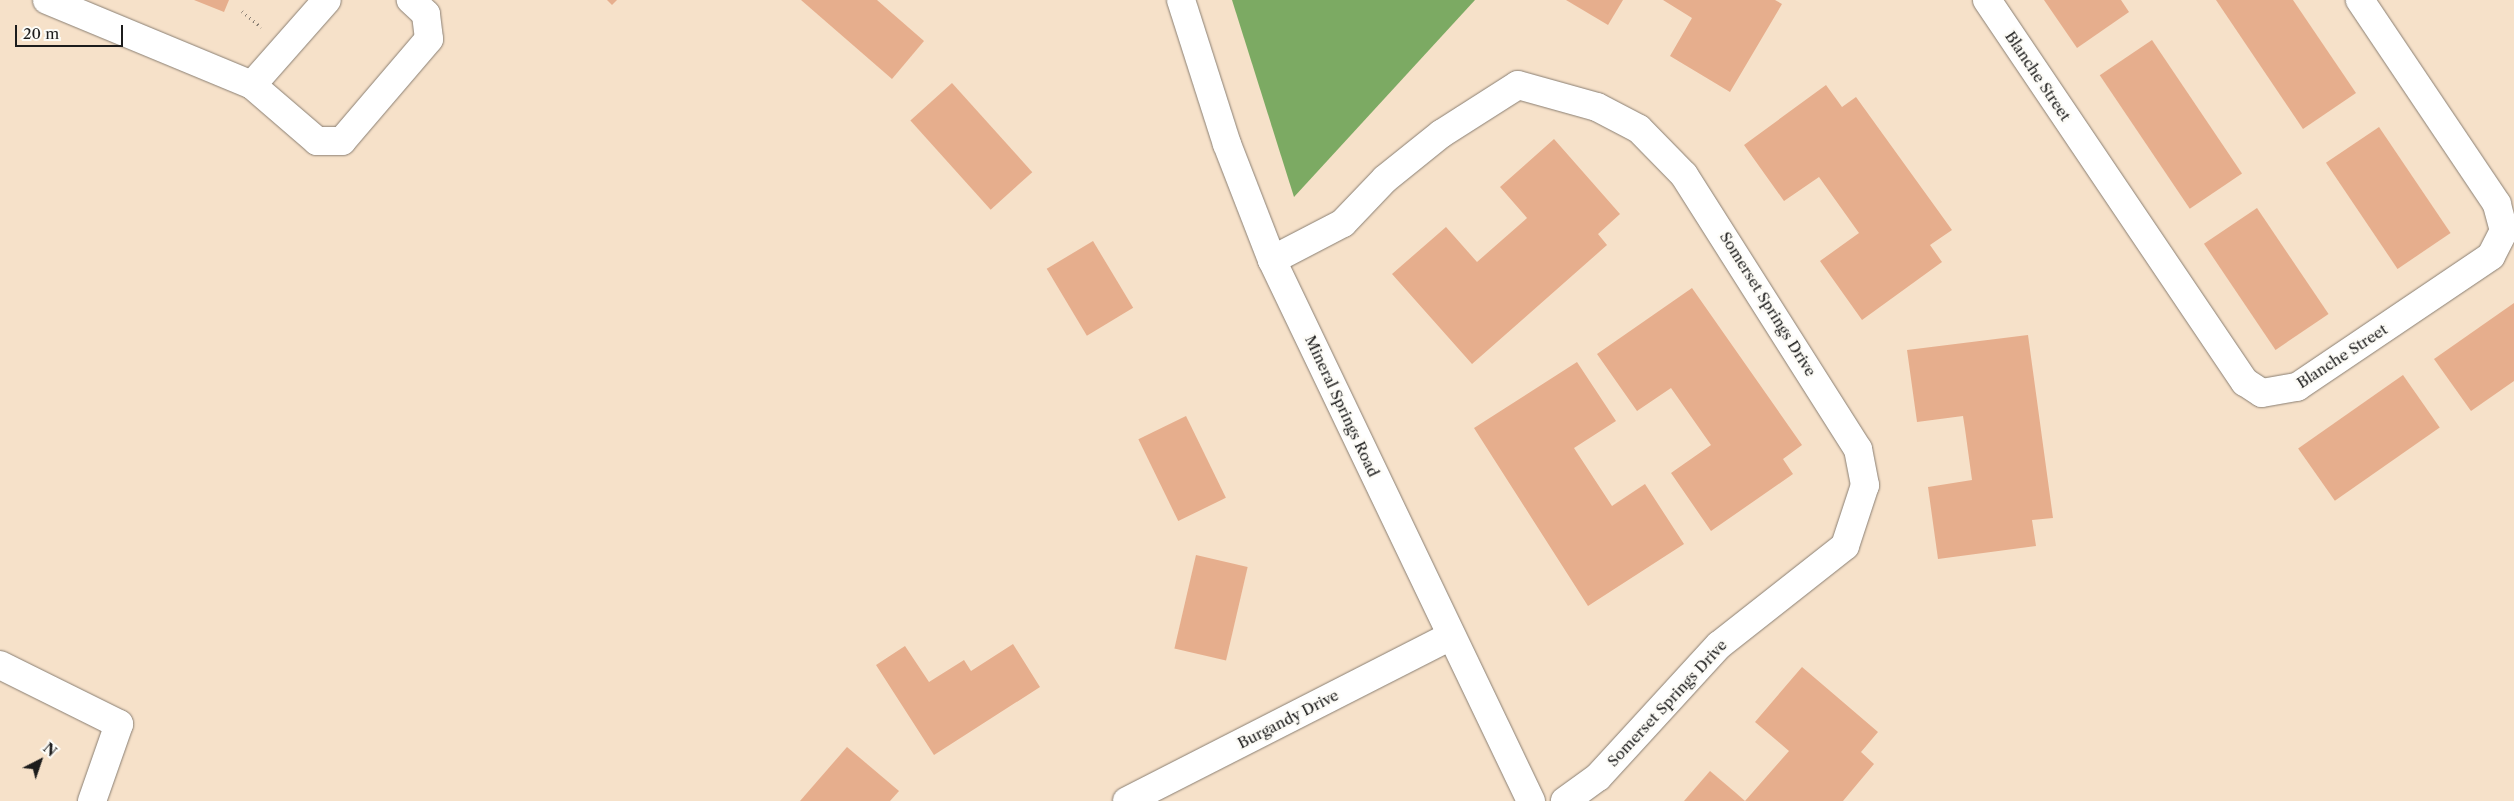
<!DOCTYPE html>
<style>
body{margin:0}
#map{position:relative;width:2514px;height:801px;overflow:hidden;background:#f6e1c9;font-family:"Libre Caslon Text",serif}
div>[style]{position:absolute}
.forest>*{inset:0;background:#7caa63}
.building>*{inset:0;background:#e6ae8d;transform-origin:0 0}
.path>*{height:3px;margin-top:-1.5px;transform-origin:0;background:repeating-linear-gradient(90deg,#897e72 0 1px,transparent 0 5px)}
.roads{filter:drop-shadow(0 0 1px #897e72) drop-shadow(0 0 1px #897e72)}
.minor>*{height:28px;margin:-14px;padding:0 14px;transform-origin:14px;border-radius:14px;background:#fff}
span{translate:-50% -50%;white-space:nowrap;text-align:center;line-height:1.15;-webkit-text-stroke:4.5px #fdfcf7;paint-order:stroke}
.street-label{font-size:15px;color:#1c1c1c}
.north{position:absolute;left:15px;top:736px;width:50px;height:50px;-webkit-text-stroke:4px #fdfcf7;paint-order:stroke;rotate:41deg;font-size:14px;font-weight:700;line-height:20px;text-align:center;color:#1c1c1c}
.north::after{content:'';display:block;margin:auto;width:18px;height:22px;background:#1c1c1c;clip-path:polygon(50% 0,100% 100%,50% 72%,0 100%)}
.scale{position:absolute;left:15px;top:25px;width:108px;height:22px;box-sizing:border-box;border:2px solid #1c1c1c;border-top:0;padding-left:6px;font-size:15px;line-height:18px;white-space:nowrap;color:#1c1c1c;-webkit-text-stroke:4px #fdfcf7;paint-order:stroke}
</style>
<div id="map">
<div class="forest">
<i style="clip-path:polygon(1232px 0,1475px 0,1294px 197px)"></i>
</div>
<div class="building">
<i style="clip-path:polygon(194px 0,229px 0,224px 12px)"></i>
<i style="clip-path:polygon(607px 0,617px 0,612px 5px)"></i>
<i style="clip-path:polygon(801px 0,877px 0,924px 41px,892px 79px)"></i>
<i style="clip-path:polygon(1566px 0,1623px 0,1608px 25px)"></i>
<i style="clip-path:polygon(1663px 0,1775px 0,1782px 4px,1730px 92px,1670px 56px,1692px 18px)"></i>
<i style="clip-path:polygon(2044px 0,2121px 0,2129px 12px,2077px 48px)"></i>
<i style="clip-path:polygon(2216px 0,2293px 0,2356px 93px,2303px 129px)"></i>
<i style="left:2152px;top:40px;width:161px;height:63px;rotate:56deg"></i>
<i style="left:952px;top:83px;width:120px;height:56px;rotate:48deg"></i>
<i style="clip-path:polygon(1826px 85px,1842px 107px,1856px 97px,1952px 230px,1930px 245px,1942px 262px,1862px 320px,1820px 261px,1859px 233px,1819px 177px,1784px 201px,1744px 145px)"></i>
<i style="left:2379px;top:127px;width:128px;height:64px;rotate:56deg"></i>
<i style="clip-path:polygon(1554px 139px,1620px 214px,1598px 234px,1607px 245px,1472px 364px,1392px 274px,1446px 227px,1477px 262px,1527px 218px,1500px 187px)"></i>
<i style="left:2257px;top:208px;width:128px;height:64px;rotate:56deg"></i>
<i style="left:1093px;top:241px;width:78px;height:54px;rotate:59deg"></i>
<i style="clip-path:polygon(1692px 288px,1802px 445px,1783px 459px,1793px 474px,1711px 531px,1671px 473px,1711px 445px,1671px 388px,1637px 411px,1597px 354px)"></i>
<i style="clip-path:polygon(2514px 303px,2514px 381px,2471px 411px,2434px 359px)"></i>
<i style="clip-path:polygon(2028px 335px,2053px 518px,2032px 520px,2036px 546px,1938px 559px,1928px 487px,1972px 480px,1965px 429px,1963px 416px,1917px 422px,1907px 350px)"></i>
<i style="clip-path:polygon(1577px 362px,1616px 421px,1574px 448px,1612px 506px,1645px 484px,1684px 544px,1588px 606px,1474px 428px)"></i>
<i style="left:2403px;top:375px;width:64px;height:128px;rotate:55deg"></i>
<i style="left:1186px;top:416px;width:91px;height:53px;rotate:64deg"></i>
<i style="left:1196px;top:555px;width:53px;height:96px;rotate:13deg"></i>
<i style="clip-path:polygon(1013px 644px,1040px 687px,934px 755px,876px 665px,905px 646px,929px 682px,964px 660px,971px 671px)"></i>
<i style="clip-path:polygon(1802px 667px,1878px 732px,1861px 752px,1874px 764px,1843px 801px,1745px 801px,1789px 751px,1755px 722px)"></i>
<i style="clip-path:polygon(847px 747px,899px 791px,890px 801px,800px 801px)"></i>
<i style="clip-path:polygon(1710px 771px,1736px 793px,1745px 801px,1684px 801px)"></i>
</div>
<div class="path">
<i style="left:242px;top:11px;width:25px;rotate:40deg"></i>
</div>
<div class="roads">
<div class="minor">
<i style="left:47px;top:0;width:222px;rotate:22.5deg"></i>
<i style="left:252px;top:85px;width:86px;rotate:40.7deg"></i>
<i style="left:317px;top:141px;width:25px"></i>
<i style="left:342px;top:141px;width:134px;rotate:-49.5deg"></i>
<i style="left:429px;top:39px;width:25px;rotate:-97deg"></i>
<i style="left:426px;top:14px;width:21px;rotate:-137deg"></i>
<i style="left:1181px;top:0;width:151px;rotate:72.3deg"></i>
<i style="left:1227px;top:144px;width:124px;rotate:68.8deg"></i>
<i style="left:1272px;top:260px;width:600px;rotate:64.42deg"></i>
<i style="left:1987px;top:0;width:461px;rotate:56deg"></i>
<i style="left:2245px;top:382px;width:20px;rotate:33deg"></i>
<i style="left:2262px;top:393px;width:36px;rotate:-10deg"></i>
<i style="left:2297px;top:387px;width:234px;rotate:-34deg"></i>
<i style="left:2491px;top:256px;width:28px;rotate:-63deg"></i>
<i style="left:2504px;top:231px;width:28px;rotate:-105deg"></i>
<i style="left:2497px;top:204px;width:246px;rotate:-123.9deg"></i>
<i style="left:252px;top:85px;width:113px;rotate:-48.6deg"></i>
<i style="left:1272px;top:260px;width:80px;rotate:-27.5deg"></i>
<i style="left:1343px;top:223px;width:61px;rotate:-46.3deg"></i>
<i style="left:1385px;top:179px;width:72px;rotate:-38.8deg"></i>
<i style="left:1441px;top:134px;width:91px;rotate:-32.5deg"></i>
<i style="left:1518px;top:85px;width:82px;rotate:15.6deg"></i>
<i style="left:1597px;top:107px;width:47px;rotate:27.6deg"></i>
<i style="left:1639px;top:129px;width:64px;rotate:45.6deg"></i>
<i style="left:1684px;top:175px;width:325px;rotate:57.6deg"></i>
<i style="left:1858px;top:449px;width:37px;rotate:79deg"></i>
<i style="left:1865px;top:485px;width:64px;rotate:108.2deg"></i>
<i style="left:1845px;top:546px;width:160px;rotate:141.8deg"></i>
<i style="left:1719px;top:645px;width:179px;rotate:132.5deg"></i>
<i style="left:1598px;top:777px;width:41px;rotate:144deg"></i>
<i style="left:0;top:665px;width:133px;rotate:26.4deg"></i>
<i style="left:119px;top:724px;width:82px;rotate:109.3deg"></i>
<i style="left:1127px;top:801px;width:361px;rotate:-27deg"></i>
</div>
</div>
<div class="street-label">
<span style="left:2038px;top:76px;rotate:56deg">Blanche Street</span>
<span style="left:1768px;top:304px;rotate:58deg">Somerset Springs Drive</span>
<span style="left:2342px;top:356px;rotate:-33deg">Blanche Street</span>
<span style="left:1342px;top:406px;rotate:65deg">Mineral Springs Road</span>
<span style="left:1667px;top:703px;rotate:-47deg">Somerset Springs Drive</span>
<span style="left:1288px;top:719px;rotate:-27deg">Burgandy Drive</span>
</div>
<div class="north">N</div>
<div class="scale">20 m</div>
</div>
